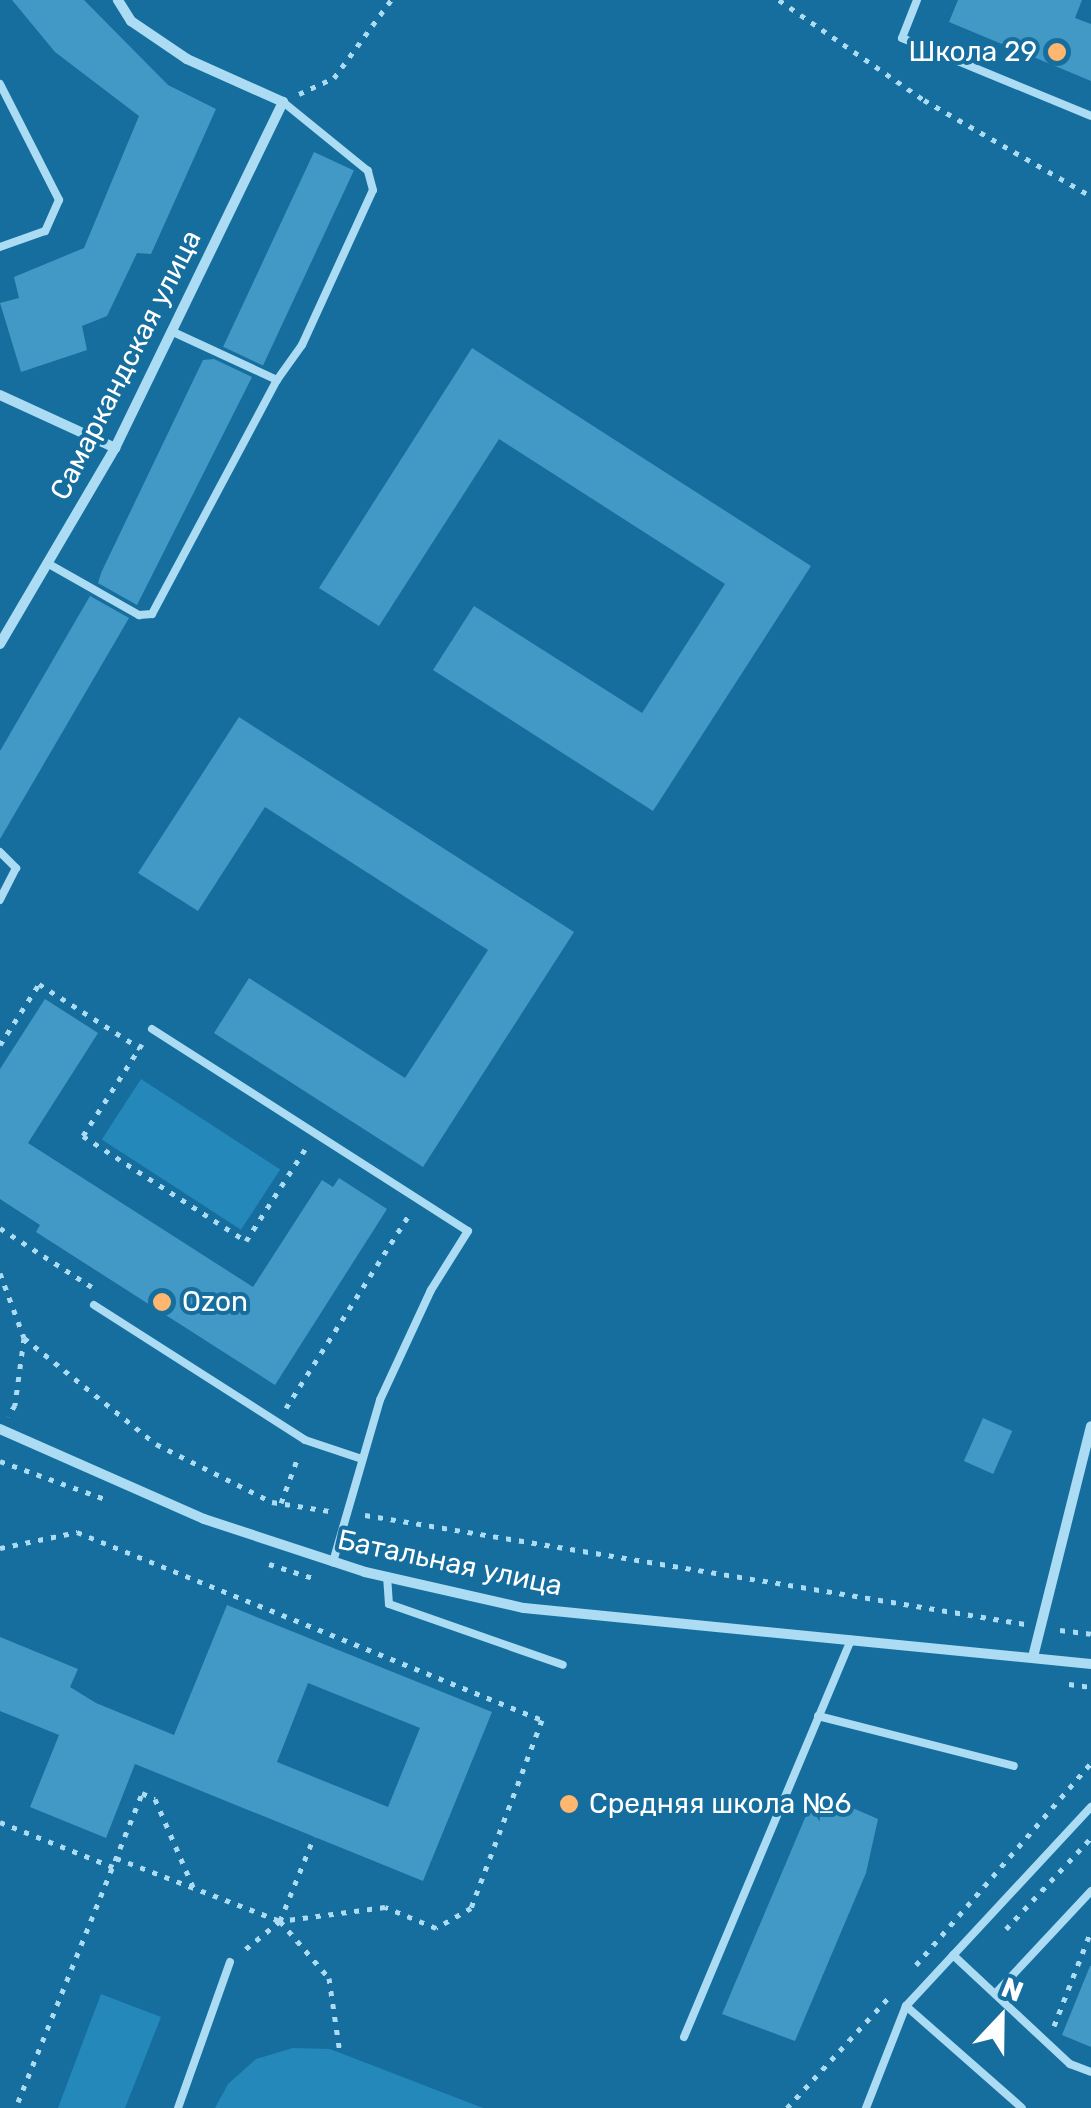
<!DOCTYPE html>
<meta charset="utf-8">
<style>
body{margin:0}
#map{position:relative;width:1091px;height:2108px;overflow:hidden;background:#156e9e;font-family:Rubik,sans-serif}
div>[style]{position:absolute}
.green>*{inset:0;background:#2488ba;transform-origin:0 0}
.building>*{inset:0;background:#4399c5;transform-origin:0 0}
.path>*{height:5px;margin-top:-2.5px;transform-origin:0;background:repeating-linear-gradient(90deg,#acdcf3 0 5px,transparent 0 13px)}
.service>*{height:8px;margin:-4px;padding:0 4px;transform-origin:4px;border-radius:4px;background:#acdcf3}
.minor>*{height:10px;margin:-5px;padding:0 5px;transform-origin:5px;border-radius:5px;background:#acdcf3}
.dots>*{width:28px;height:28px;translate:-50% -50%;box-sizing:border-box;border:5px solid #156e9e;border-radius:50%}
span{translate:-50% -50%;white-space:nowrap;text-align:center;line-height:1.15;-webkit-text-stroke:8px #156e9e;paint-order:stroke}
.poi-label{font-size:28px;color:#fff}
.right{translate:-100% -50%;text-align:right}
.left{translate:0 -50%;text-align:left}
.street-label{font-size:28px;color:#fff}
.north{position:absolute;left:951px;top:1968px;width:100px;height:100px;-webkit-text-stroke:8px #156e9e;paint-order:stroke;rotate:22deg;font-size:28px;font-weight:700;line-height:40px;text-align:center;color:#fff}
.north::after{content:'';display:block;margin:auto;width:35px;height:45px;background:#fff;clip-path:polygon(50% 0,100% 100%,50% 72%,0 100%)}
</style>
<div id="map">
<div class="green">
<i style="left:141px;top:1079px;width:166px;height:72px;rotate:33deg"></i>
<i style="clip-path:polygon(101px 1994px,161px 2017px,125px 2108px,58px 2108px)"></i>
<i style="clip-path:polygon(293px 2048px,330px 2049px,483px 2108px,215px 2108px,228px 2084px,256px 2059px)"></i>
</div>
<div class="building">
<i style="clip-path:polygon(12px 0,84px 0,168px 85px,216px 109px,151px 254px,137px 253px,107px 316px,82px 326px,87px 350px,21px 372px,0 303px,19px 298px,14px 277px,84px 248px,139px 116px,55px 52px)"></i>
<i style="clip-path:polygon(958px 0,1082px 0,1075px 18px,1091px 24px,1091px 81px,949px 22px)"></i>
<i style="left:314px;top:152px;width:44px;height:215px;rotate:25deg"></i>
<i style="clip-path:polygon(472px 348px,811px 566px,653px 811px,433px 670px,474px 606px,642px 713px,725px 584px,499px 439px,379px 626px,319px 588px)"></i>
<i style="clip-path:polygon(214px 359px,252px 377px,137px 605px,98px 583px,101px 573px,203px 360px)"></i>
<i style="clip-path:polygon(90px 596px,129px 618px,0 839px,0 751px)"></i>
<i style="clip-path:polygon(239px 717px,574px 932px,423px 1167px,214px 1033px,249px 978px,405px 1078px,488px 950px,265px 807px,198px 911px,138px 873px)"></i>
<i style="clip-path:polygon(45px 999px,98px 1033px,28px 1143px,253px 1287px,322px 1180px,333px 1187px,339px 1178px,387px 1209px,275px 1385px,36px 1232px,40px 1225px,0 1199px,0 1069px)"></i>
<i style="left:983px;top:1418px;width:32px;height:47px;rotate:24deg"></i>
<i style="clip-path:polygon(evenodd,227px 1605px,492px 1712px,423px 1881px,135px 1764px,106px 1838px,30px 1807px,59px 1735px,0 1711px,0 1637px,78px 1669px,70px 1687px,96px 1703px,174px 1735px,227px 1605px,308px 1683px,420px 1728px,388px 1807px,277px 1762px,308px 1683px)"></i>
<i style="clip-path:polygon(816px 1792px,878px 1819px,866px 1873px,795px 2041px,722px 2014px)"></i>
<i style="clip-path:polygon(1090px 1966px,1091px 1966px,1091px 2047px,1062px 2035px)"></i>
</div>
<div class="path">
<i style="left:779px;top:0;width:176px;rotate:34.6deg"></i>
<i style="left:924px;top:100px;width:193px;rotate:29.9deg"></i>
<i style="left:299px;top:94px;width:38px;rotate:-25deg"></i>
<i style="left:334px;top:78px;width:97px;rotate:-53.8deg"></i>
<i style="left:142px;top:1044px;width:109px;rotate:122.7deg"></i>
<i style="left:83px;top:1136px;width:194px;rotate:32.8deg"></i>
<i style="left:246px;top:1241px;width:111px;rotate:-57.2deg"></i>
<i style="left:0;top:1045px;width:72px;rotate:-57.4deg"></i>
<i style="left:39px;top:984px;width:120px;rotate:32.4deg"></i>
<i style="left:0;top:1228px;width:109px;rotate:32.7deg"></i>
<i style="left:0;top:1273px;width:69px;rotate:69.7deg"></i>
<i style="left:24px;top:1338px;width:68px;rotate:97.7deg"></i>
<i style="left:15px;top:1405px;width:13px;rotate:122deg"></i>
<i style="left:24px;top:1338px;width:169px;rotate:38.8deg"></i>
<i style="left:156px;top:1444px;width:130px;rotate:26.6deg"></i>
<i style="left:272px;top:1502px;width:58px;rotate:9deg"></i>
<i style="left:286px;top:1408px;width:229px;rotate:-57.5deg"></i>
<i style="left:0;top:1461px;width:112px;rotate:19.9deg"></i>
<i style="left:281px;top:1503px;width:49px;rotate:-69.7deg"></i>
<i style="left:365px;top:1515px;width:669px;rotate:9.38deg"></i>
<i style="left:0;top:1548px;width:79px;rotate:-11.7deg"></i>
<i style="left:77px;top:1532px;width:502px;rotate:22.01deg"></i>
<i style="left:542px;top:1720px;width:201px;rotate:110.7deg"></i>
<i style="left:471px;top:1908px;width:40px;rotate:150.3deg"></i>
<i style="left:436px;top:1928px;width:55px;rotate:-157.6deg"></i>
<i style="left:385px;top:1907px;width:106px;rotate:172.4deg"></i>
<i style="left:280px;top:1921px;width:49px;rotate:140.8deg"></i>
<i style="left:269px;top:1564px;width:49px;rotate:17.7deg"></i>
<i style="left:1060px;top:1630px;width:31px;rotate:7deg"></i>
<i style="left:1069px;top:1684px;width:22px;rotate:8deg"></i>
<i style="left:0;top:1822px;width:122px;rotate:21.7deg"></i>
<i style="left:116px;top:1858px;width:176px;rotate:21deg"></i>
<i style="left:280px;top:1921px;width:75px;rotate:49.3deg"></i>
<i style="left:329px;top:1978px;width:76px;rotate:81.7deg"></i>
<i style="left:280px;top:1921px;width:91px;rotate:-68deg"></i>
<i style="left:1006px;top:1929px;width:125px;rotate:-47deg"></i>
<i style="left:916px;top:1965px;width:267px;rotate:-49.1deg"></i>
<i style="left:1054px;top:2026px;width:102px;rotate:-68.7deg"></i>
<i style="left:18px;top:2102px;width:333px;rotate:-68.1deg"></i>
<i style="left:142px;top:1793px;width:14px;rotate:25deg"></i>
<i style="left:155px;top:1799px;width:96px;rotate:66.6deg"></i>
<i style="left:787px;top:2108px;width:152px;rotate:-47.4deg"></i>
</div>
<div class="service">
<i style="left:917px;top:0;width:41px;rotate:111.5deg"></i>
<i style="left:902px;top:38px;width:204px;rotate:22.4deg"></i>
<i style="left:0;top:84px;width:130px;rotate:63deg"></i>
<i style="left:59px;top:200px;width:34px;rotate:114deg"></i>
<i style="left:45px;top:231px;width:48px;rotate:160.4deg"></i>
<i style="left:171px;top:331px;width:117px;rotate:24.8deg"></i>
<i style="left:277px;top:380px;width:43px;rotate:-54.5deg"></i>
<i style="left:302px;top:345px;width:170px;rotate:-65.4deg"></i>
<i style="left:373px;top:190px;width:20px;rotate:-105deg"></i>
<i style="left:368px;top:171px;width:109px;rotate:-140.9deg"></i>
<i style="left:47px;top:563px;width:106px;rotate:29.5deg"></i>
<i style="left:139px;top:615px;width:13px;rotate:-4deg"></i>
<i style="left:152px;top:614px;width:265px;rotate:-61.9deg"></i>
<i style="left:0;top:852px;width:23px;rotate:45deg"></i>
<i style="left:16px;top:868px;width:36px;rotate:117deg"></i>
<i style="left:152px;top:1029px;width:375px;rotate:32.6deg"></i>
<i style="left:468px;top:1231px;width:70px;rotate:122.1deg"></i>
<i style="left:431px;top:1290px;width:121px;rotate:114.9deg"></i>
<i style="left:380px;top:1400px;width:169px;rotate:106.2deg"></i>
<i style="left:94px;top:1305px;width:250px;rotate:32.6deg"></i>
<i style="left:305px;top:1440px;width:60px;rotate:18.4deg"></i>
<i style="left:387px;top:1576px;width:28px;rotate:86deg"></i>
<i style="left:389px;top:1604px;width:184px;rotate:19.3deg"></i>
<i style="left:818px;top:1716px;width:202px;rotate:14.3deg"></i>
<i style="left:953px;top:1955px;width:160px;rotate:43deg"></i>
<i style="left:1070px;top:2064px;width:22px;rotate:21deg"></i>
<i style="left:995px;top:1994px;width:141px;rotate:-47deg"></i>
<i style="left:906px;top:2006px;width:154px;rotate:41.3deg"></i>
<i style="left:684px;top:2037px;width:431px;rotate:-67.2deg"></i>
<i style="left:178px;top:2108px;width:155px;rotate:-70.4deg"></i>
<i style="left:866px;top:2108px;width:110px;rotate:-68.6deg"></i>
<i style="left:906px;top:2006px;width:272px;rotate:-47.1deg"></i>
</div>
<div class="minor">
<i style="left:0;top:395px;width:127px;rotate:24.7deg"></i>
<i style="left:0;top:644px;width:227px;rotate:-59.6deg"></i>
<i style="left:115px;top:448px;width:385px;rotate:-64.1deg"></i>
<i style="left:283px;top:102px;width:105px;rotate:-155.9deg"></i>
<i style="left:187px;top:59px;width:68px;rotate:-145.8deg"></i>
<i style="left:131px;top:21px;width:25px;rotate:-122deg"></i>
<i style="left:0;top:1429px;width:223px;rotate:23.8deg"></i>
<i style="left:204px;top:1519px;width:169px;rotate:18.2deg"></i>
<i style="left:365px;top:1572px;width:163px;rotate:12.8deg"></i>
<i style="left:524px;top:1608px;width:570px;rotate:5.64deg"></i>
<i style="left:1033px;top:1657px;width:238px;rotate:-75.9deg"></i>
</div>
<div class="dots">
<i style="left:1057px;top:52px;background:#ffb66f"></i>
<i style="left:162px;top:1302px;background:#ffb66f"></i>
<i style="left:569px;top:1804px;background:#ffb66f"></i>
</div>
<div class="poi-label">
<span class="right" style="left:1037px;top:52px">Школа 29</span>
<span class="left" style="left:182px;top:1302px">Ozon</span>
<span class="left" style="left:589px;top:1804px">Средняя школа №6</span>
</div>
<div class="street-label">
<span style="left:126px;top:365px;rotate:-63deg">Самаркандская улица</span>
<span style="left:450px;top:1563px;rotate:12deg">Батальная улица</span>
</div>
<div class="north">N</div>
</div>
